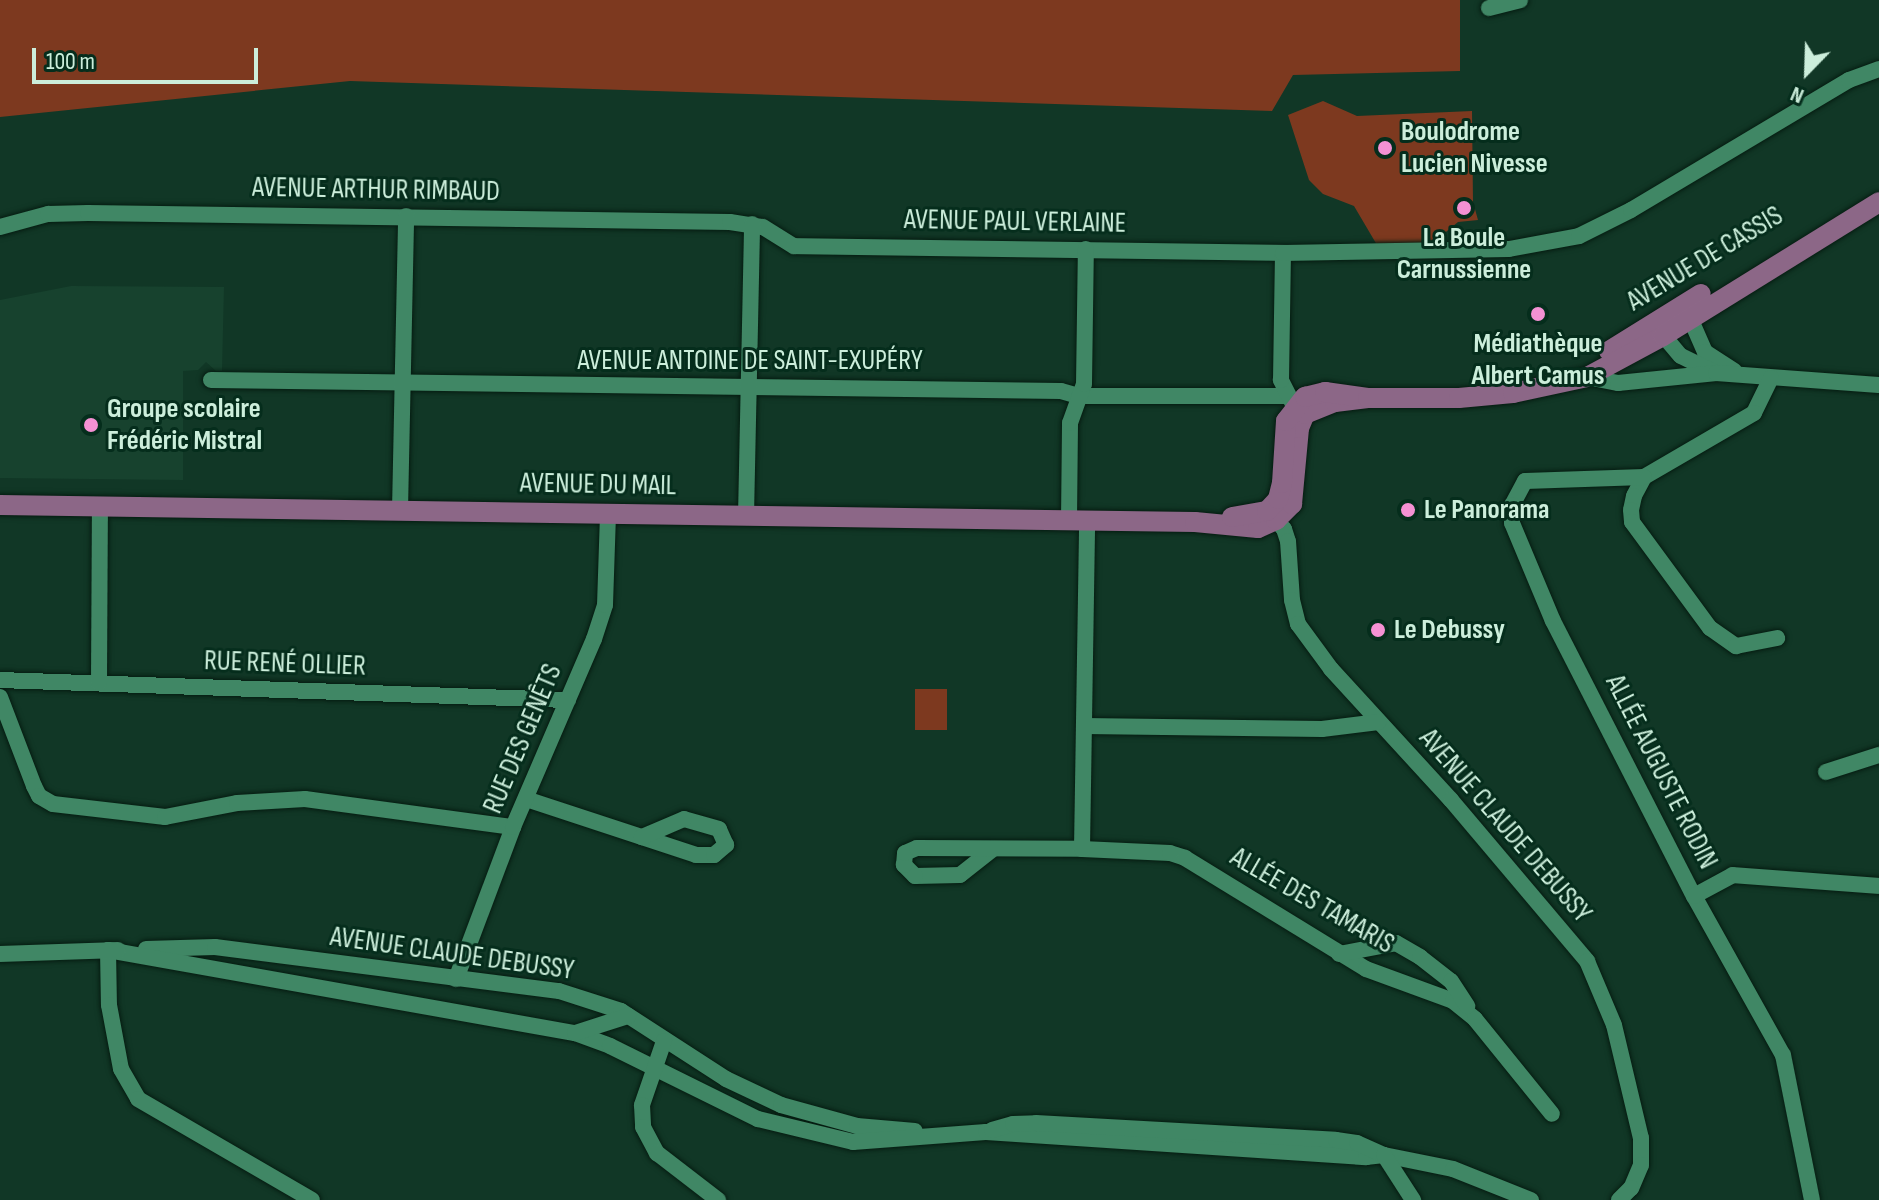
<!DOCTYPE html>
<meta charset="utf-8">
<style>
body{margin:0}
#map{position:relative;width:1879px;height:1200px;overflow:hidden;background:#113726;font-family:"Sofia Sans Condensed",sans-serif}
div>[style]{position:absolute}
.built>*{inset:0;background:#17422e}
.green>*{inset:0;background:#7d391f;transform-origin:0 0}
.roads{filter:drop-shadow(0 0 2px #061c11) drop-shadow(0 0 2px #061c11)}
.minor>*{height:16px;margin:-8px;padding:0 8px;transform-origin:8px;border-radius:8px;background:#408765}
.major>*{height:20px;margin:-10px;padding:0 10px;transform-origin:10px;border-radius:10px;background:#8c6787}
.dots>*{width:22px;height:22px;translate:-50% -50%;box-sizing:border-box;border:4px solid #052d1c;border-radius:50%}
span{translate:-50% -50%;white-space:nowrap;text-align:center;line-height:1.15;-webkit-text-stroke:6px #052d1c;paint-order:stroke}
.poi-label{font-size:28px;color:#cceedb;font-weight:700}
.left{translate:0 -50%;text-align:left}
.street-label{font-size:28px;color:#cceedb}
.north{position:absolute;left:1767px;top:32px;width:80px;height:80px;-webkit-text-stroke:6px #052d1c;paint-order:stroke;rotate:203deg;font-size:22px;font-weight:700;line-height:32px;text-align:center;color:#cceedb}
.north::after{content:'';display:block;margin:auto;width:28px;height:36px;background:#cceedb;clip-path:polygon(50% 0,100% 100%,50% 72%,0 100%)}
.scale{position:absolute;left:32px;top:48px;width:226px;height:36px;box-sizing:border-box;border:4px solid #cceedb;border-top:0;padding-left:10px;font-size:24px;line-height:28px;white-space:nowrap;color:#cceedb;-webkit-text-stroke:6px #052d1c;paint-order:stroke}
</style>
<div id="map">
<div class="built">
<i style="clip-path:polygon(71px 286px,224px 287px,222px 371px,216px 371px,206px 362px,198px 370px,183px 371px,183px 480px,0 478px,0 300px)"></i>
</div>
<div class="green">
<i style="clip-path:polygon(0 0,1460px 0,1460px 71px,1293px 75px,1272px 111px,350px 81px,0 117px)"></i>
<i style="clip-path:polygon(1323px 101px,1357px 116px,1472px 111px,1473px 202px,1478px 220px,1458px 222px,1430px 245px,1377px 245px,1354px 206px,1323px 194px,1309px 180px,1288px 115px)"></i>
<i style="left:915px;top:689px;width:32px;height:41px"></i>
</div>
<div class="roads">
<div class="minor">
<i style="left:1489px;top:8px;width:32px;rotate:-14deg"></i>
<i style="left:0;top:227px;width:50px;rotate:-15.2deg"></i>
<i style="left:48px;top:214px;width:40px;rotate:-1.4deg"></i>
<i style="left:88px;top:213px;width:642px;rotate:0.8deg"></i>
<i style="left:730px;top:222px;width:33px;rotate:9deg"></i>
<i style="left:763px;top:227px;width:36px;rotate:32deg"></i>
<i style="left:794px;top:246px;width:489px;rotate:0.8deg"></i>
<i style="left:1687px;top:311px;width:45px;rotate:66.3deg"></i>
<i style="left:1705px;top:352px;width:35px;rotate:33deg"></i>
<i style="left:1658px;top:329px;width:35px;rotate:50deg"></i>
<i style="left:1681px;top:356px;width:37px;rotate:26deg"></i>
<i style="left:1587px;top:377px;width:32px;rotate:11deg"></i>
<i style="left:1618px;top:383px;width:99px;rotate:-5.8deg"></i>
<i style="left:1716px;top:373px;width:163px;rotate:4.2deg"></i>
<i style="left:1771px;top:378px;width:39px;rotate:116deg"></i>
<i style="left:1754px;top:413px;width:127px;rotate:149.8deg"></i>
<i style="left:1644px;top:477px;width:21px;rotate:118deg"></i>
<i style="left:1634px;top:496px;width:14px;rotate:102deg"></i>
<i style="left:1631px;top:510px;width:12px;rotate:85deg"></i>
<i style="left:1632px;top:522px;width:132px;rotate:53.7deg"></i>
<i style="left:1710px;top:628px;width:32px;rotate:35deg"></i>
<i style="left:1736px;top:646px;width:42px;rotate:-11deg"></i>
<i style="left:211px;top:380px;width:850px;rotate:0.74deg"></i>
<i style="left:1061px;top:391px;width:19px;rotate:16deg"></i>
<i style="left:1079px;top:396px;width:208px"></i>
<i style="left:1292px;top:402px;width:25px;rotate:-117deg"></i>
<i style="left:1281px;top:380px;width:127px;rotate:-89.1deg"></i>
<i style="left:1283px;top:253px;width:226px;rotate:-1deg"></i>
<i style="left:1509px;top:249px;width:71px;rotate:-10.5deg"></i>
<i style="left:1579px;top:236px;width:58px;rotate:-26.6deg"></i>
<i style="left:1631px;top:210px;width:254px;rotate:-30.8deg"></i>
<i style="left:1849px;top:80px;width:32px;rotate:-20deg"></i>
<i style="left:1644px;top:477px;width:119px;rotate:178.1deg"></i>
<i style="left:1525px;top:481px;width:27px;rotate:118deg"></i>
<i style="left:1512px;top:505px;width:18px;rotate:90deg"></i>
<i style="left:1512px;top:523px;width:106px;rotate:67.3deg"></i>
<i style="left:1553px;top:621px;width:309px;rotate:62.9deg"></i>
<i style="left:1694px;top:896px;width:182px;rotate:60.8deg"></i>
<i style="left:1783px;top:1055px;width:148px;rotate:78.7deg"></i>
<i style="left:400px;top:510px;width:294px;rotate:-88.8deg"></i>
<i style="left:1269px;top:512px;width:23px;rotate:49deg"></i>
<i style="left:1284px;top:529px;width:13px;rotate:72deg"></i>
<i style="left:1288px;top:541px;width:59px;rotate:86.1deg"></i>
<i style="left:1292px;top:600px;width:25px;rotate:76deg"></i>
<i style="left:1298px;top:624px;width:56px;rotate:53.7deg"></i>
<i style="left:1331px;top:669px;width:178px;rotate:47.5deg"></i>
<i style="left:1451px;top:800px;width:211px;rotate:49.8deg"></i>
<i style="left:1587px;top:961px;width:69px;rotate:67.1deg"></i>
<i style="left:1614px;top:1025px;width:116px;rotate:76.6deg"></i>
<i style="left:1641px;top:1138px;width:27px;rotate:90deg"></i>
<i style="left:1641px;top:1165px;width:25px;rotate:113deg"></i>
<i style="left:1631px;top:1188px;width:17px;rotate:135deg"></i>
<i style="left:746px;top:516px;width:292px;rotate:-88.8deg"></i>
<i style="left:1069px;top:520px;width:97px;rotate:-89.4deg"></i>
<i style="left:1070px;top:423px;width:41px;rotate:-70.3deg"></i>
<i style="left:1084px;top:384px;width:135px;rotate:-89.2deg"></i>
<i style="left:0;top:680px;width:568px;rotate:2.02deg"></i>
<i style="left:99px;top:683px;width:177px;rotate:-89.7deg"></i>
<i style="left:0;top:697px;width:95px;rotate:69.1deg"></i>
<i style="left:34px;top:786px;width:11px;rotate:63deg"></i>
<i style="left:39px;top:796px;width:16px;rotate:30deg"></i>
<i style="left:53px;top:804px;width:113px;rotate:6.6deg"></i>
<i style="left:165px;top:817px;width:73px;rotate:-11deg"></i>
<i style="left:237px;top:803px;width:68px;rotate:-3.4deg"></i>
<i style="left:305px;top:799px;width:210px;rotate:7.7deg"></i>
<i style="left:1084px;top:726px;width:238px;rotate:0.7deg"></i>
<i style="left:1322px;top:729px;width:57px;rotate:-7deg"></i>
<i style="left:1826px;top:772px;width:56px;rotate:-17.8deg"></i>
<i style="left:526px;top:799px;width:179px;rotate:18.2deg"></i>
<i style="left:696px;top:855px;width:18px"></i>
<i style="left:714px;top:855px;width:16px;rotate:-40deg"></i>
<i style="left:726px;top:845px;width:17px;rotate:-114deg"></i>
<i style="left:719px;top:829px;width:36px;rotate:-164deg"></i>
<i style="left:684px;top:819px;width:46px;rotate:156.8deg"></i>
<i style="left:993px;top:849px;width:42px;rotate:141.8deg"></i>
<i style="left:960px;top:875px;width:45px;rotate:178.7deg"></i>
<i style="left:915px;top:876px;width:16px;rotate:-135deg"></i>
<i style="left:904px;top:865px;width:12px;rotate:-85deg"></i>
<i style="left:905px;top:853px;width:13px;rotate:-23deg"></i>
<i style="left:917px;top:848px;width:165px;rotate:0.3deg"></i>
<i style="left:1082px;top:849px;width:88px;rotate:2.6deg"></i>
<i style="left:1170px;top:853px;width:16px;rotate:18deg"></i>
<i style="left:1185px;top:858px;width:212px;rotate:31.5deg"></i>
<i style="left:1366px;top:969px;width:93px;rotate:20.2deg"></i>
<i style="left:1453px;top:1001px;width:28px;rotate:39deg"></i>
<i style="left:1475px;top:1019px;width:122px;rotate:51deg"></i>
<i style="left:1082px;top:849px;width:328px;rotate:-89.1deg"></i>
<i style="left:1694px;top:896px;width:44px;rotate:-28.3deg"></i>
<i style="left:1733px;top:875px;width:146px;rotate:4.3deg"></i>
<i style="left:146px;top:949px;width:69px;rotate:-1.7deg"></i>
<i style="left:215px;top:947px;width:347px;rotate:7.3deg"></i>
<i style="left:559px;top:991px;width:65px;rotate:17.9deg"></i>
<i style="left:621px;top:1011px;width:125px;rotate:32.9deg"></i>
<i style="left:726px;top:1079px;width:61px;rotate:25.3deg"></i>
<i style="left:781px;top:1105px;width:79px;rotate:15.4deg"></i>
<i style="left:857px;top:1126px;width:58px;rotate:4.9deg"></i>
<i style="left:108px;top:950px;width:474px;rotate:10.1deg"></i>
<i style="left:575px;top:1033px;width:37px;rotate:20deg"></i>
<i style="left:610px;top:1046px;width:165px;rotate:26.3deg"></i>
<i style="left:758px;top:1119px;width:98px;rotate:13.6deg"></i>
<i style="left:853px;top:1142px;width:133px;rotate:-4.3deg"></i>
<i style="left:986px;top:1132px;width:381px;rotate:3.8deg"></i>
<i style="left:1366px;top:1157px;width:18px;rotate:-6deg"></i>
<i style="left:108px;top:950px;width:55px;rotate:89deg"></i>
<i style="left:109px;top:1005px;width:65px;rotate:79.4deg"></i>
<i style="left:121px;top:1069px;width:34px;rotate:60deg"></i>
<i style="left:138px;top:1099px;width:201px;rotate:30.1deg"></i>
<i style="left:0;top:954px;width:118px;rotate:-1.9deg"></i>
<i style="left:1339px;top:954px;width:58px;rotate:-10.9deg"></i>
<i style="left:1396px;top:943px;width:28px;rotate:30deg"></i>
<i style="left:1420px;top:957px;width:39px;rotate:38deg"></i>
<i style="left:1451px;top:981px;width:30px;rotate:57deg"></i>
<i style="left:456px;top:979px;width:162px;rotate:-69.4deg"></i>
<i style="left:513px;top:827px;width:205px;rotate:-66.7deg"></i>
<i style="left:594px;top:639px;width:36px;rotate:-72deg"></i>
<i style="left:605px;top:605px;width:91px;rotate:-88.1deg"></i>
<i style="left:575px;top:1033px;width:56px;rotate:-17.8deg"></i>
<i style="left:664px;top:1041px;width:68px;rotate:109deg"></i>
<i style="left:642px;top:1105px;width:22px;rotate:87deg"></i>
<i style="left:643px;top:1127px;width:30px;rotate:62deg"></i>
<i style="left:657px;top:1153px;width:77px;rotate:37.6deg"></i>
<i style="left:992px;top:1130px;width:22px;rotate:-16deg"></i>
<i style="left:1013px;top:1124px;width:23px;rotate:-2deg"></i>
<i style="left:1036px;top:1123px;width:300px;rotate:3.2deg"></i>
<i style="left:1336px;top:1140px;width:21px;rotate:8deg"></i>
<i style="left:1357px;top:1143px;width:30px;rotate:24deg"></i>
<i style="left:1384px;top:1155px;width:70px;rotate:11.5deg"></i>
<i style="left:1453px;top:1169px;width:84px;rotate:21.7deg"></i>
<i style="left:1384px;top:1155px;width:54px;rotate:57.2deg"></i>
</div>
<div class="major">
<i style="left:1609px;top:351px;width:108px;rotate:-31.8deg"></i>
<i style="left:0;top:505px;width:1195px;rotate:0.82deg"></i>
<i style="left:1195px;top:522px;width:63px;rotate:5.4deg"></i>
<i style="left:1258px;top:528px;width:20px;rotate:-24deg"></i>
<i style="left:1276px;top:520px;width:23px;rotate:-45deg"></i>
<i style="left:1292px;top:504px;width:76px;rotate:-84.7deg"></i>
<i style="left:1299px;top:428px;width:15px;rotate:-67deg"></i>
<i style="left:1305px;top:414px;width:32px;rotate:-22deg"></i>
<i style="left:1335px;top:402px;width:33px;rotate:-7deg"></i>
<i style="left:1232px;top:517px;width:36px;rotate:-10deg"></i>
<i style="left:1267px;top:511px;width:16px;rotate:-47deg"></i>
<i style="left:1278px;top:499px;width:16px;rotate:-76deg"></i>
<i style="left:1282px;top:483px;width:62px;rotate:-86.3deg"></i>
<i style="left:1286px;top:421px;width:31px;rotate:-52deg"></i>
<i style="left:1305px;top:397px;width:21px;rotate:-14deg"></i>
<i style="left:1325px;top:392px;width:43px;rotate:7.9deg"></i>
<i style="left:1368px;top:398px;width:91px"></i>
<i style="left:1459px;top:398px;width:54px;rotate:-5.3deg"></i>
<i style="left:1513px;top:393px;width:76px;rotate:-12.2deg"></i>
<i style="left:1587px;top:377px;width:86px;rotate:-28.3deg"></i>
<i style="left:1663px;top:336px;width:254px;rotate:-31.8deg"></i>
</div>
</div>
<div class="dots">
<i style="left:1385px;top:148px;background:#f491d3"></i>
<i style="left:1464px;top:208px;background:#f491d3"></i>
<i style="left:1538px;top:314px;background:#f491d3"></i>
<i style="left:91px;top:425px;background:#f491d3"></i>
<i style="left:1408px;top:510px;background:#f491d3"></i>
<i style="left:1378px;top:630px;background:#f491d3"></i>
</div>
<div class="poi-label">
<span class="left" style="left:1401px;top:148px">Boulodrome<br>Lucien Nivesse</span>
<span style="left:1464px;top:254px">La Boule<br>Carnussienne</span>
<span style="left:1538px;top:360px">Médiathèque<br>Albert Camus</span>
<span class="left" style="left:107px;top:425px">Groupe scolaire<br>Frédéric Mistral</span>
<span class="left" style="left:1424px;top:510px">Le Panorama</span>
<span class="left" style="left:1394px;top:630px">Le Debussy</span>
</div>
<div class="street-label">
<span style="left:376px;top:190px;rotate:1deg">AVENUE ARTHUR RIMBAUD</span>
<span style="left:1015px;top:222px;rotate:1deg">AVENUE PAUL VERLAINE</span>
<span style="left:1705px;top:259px;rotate:-31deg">AVENUE DE CASSIS</span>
<span style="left:750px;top:361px">AVENUE ANTOINE DE SAINT-EXUPÉRY</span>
<span style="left:598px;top:485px;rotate:1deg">AVENUE DU MAIL</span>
<span style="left:285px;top:664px;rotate:2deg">RUE RENÉ OLLIER</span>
<span style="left:523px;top:739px;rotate:-67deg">RUE DES GENÊTS</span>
<span style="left:1661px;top:772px;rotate:63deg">ALLÉE AUGUSTE RODIN</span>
<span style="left:1505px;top:826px;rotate:49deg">AVENUE CLAUDE DEBUSSY</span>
<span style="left:1312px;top:901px;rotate:30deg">ALLÉE DES TAMARIS</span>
<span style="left:452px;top:954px;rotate:8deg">AVENUE CLAUDE DEBUSSY</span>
</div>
<div class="north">N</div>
<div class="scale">100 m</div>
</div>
